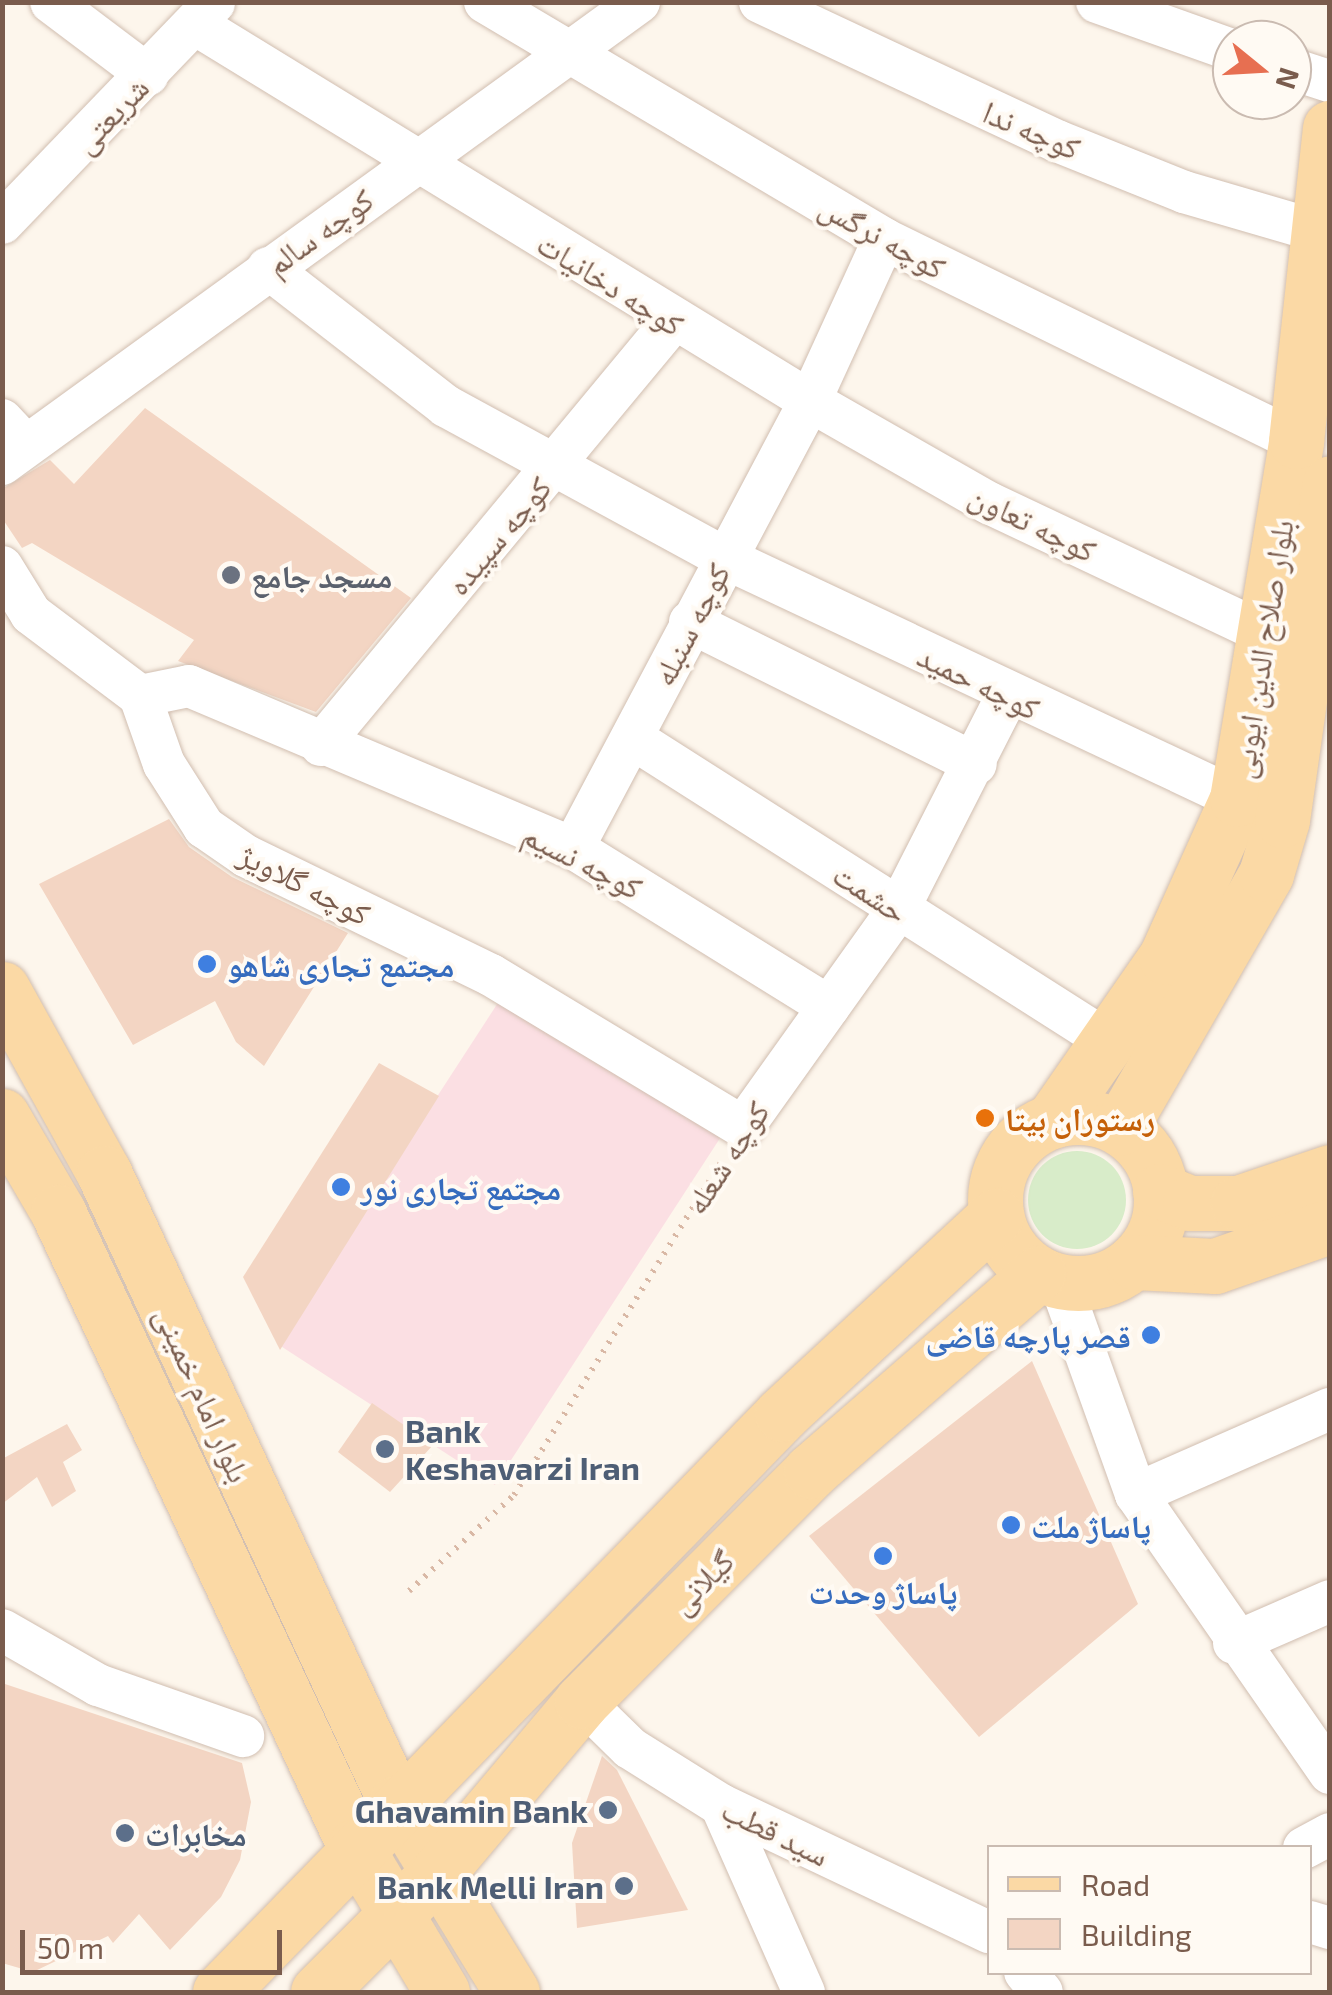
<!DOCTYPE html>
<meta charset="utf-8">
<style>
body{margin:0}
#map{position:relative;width:1332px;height:1995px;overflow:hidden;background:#fdf6ec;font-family:"Exo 2","Noto Naskh Arabic",sans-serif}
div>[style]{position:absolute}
.medical>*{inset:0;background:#fbdfe3;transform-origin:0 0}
.green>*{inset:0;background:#d8ecc9}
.round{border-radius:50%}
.building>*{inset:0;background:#f3d5c3}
.path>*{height:6px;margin-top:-3px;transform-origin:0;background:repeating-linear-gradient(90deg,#d9b8a5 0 2.5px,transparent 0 10.5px)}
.roads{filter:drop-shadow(0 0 2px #d1beb0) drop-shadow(0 0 2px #d1beb0)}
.minor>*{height:42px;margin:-21px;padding:0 21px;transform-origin:21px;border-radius:21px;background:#fff}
.major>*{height:55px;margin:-27.5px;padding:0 27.5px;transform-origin:27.5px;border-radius:27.5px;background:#fbd9a5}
.major>.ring{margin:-27.5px;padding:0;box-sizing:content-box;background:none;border:55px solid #fbd9a5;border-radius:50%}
.dots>*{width:28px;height:28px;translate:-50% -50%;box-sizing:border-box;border:5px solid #fffaf3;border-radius:50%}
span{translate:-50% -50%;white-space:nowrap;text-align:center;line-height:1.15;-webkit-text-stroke:8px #fffaf3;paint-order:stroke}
.street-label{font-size:32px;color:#7a5c4d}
.worship-label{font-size:32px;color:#5b616d;font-weight:700}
.left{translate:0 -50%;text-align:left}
.shop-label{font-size:32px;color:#366cbe;font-weight:700}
.right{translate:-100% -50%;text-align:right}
.food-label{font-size:32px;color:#c56008;font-weight:700}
.service-label{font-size:32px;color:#4e5e75;font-weight:700}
.frame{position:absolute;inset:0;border:5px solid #7a5c4d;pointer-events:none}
.legend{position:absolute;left:987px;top:1845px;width:325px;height:130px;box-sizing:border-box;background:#fffaf3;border:2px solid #cabbb1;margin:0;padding:12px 18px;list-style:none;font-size:30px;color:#7a5c4d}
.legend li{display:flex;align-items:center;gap:20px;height:50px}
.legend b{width:50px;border:2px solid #cabbb1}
.north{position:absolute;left:1212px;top:20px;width:100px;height:100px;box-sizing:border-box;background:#fffaf3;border:2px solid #cabbb1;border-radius:50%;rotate:108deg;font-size:28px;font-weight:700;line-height:40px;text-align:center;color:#7a5c4d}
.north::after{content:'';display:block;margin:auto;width:35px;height:45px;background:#e76f51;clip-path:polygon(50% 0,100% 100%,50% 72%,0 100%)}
.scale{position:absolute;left:20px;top:1930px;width:262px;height:45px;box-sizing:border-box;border:5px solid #7a5c4d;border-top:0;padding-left:12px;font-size:30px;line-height:35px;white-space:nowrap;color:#7a5c4d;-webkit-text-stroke:8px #fffaf3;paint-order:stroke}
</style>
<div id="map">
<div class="medical">
<i style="left:505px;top:992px;width:260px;height:419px;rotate:33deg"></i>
</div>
<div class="green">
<i class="round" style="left:1028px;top:1151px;width:98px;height:98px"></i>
</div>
<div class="building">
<i style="clip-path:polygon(145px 408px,411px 598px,316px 712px,178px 661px,194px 640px,32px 543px,22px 548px,2px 518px,2px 489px,50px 460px,74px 484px)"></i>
<i style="clip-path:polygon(169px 819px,189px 847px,232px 877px,348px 933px,264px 1066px,236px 1042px,215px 1001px,133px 1045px,39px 884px)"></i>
<i style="clip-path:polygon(379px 1063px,439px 1096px,280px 1350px,243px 1277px)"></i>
<i style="clip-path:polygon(1032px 1361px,1138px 1604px,979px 1737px,809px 1536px)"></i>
<i style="clip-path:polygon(372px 1403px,433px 1445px,390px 1492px,338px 1452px)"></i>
<i style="clip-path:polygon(67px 1424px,82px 1450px,63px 1462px,76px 1491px,52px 1507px,37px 1477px,2px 1504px,2px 1459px)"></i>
<i style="clip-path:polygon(2px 1683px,242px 1763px,251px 1802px,240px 1860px,221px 1897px,170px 1950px,139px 1914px,113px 1943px,108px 1936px,33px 1972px,2px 1963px)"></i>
<i style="clip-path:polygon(602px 1756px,617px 1770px,688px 1910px,577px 1928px,572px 1843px)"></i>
</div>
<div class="path">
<i style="left:409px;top:1591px;width:142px;rotate:-42.4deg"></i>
<i style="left:514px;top:1495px;width:397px;rotate:-58.1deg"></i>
</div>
<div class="roads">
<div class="minor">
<i style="left:51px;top:2px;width:121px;rotate:37deg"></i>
<i style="left:485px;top:2px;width:464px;rotate:30.7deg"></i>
<i style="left:884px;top:239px;width:459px;rotate:26.1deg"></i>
<i style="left:760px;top:2px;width:328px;rotate:25.1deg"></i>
<i style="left:1057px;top:141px;width:137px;rotate:21.9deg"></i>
<i style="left:1184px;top:192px;width:135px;rotate:16.3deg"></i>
<i style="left:1097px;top:2px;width:143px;rotate:19.6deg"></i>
<i style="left:195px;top:24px;width:721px;rotate:31.51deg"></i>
<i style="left:810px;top:401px;width:206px;rotate:29.7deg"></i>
<i style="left:989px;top:503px;width:302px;rotate:25.3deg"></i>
<i style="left:1292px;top:69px;width:40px;rotate:18deg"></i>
<i style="left:2px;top:223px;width:306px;rotate:-46.1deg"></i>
<i style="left:268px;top:268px;width:225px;rotate:37.8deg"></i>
<i style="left:446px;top:406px;width:315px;rotate:28.6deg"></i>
<i style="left:723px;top:557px;width:568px;rotate:25.21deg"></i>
<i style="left:2px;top:420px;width:35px;rotate:47deg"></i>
<i style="left:2px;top:464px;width:787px;rotate:-35.95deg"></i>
<i style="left:2px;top:567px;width:55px;rotate:58.3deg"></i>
<i style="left:31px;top:614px;width:136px;rotate:37deg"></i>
<i style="left:690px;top:622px;width:319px;rotate:26.4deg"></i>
<i style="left:140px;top:696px;width:72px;rotate:70.6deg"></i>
<i style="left:164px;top:764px;width:75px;rotate:57.6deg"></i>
<i style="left:204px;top:827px;width:51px;rotate:34.6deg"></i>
<i style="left:246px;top:856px;width:272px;rotate:25.9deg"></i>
<i style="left:491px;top:975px;width:294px;rotate:31.1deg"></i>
<i style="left:743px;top:1127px;width:267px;rotate:-54.5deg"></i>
<i style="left:898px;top:910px;width:240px;rotate:-63deg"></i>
<i style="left:140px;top:696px;width:50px;rotate:-11.5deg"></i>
<i style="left:189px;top:686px;width:417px;rotate:22.9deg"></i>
<i style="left:573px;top:848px;width:301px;rotate:31.8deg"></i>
<i style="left:632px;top:738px;width:568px;rotate:32.49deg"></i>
<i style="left:321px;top:745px;width:550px;rotate:-50.31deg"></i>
<i style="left:573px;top:848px;width:506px;rotate:-62.07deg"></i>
<i style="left:810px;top:401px;width:178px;rotate:-65.4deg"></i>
<i style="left:1060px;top:1282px;width:225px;rotate:70.3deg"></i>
<i style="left:1136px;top:1494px;width:340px;rotate:55.2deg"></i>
<i style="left:1136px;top:1494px;width:212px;rotate:-23.7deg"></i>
<i style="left:2px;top:1630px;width:111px;rotate:29.8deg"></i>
<i style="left:98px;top:1685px;width:154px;rotate:19.4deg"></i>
<i style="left:1234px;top:1643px;width:105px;rotate:-23.6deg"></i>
<i style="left:582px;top:1701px;width:67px;rotate:44.4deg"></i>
<i style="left:630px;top:1748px;width:107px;rotate:32.1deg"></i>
<i style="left:721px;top:1805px;width:297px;rotate:25.4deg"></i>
<i style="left:721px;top:1805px;width:205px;rotate:66.1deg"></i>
<i style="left:1304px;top:1848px;width:30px;rotate:-28deg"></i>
<i style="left:1310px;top:1922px;width:21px;rotate:17deg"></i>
<i style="left:1025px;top:1972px;width:26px;rotate:50deg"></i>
</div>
<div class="major">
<i style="left:2px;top:989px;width:210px;rotate:61deg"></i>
<i style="left:104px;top:1173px;width:694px;rotate:65.13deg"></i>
<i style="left:396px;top:1803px;width:222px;rotate:58.5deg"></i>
<i style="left:2px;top:1116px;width:111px;rotate:59.7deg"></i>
<i style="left:58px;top:1212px;width:700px;rotate:64.9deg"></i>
<i style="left:355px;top:1846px;width:170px;rotate:59.2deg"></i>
<i class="ring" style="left:995px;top:1117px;width:111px;height:111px"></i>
<i style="left:1052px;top:1121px;width:200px;rotate:-55.2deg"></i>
<i style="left:1166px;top:957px;width:173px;rotate:-65.8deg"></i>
<i style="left:1237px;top:799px;width:363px;rotate:-80.6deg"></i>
<i style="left:1296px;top:441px;width:315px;rotate:-83.8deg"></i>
<i style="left:1120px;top:1128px;width:293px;rotate:-60.1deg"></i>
<i style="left:1266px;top:874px;width:56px;rotate:-73.5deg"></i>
<i style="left:1282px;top:820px;width:340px;rotate:-81.9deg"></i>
<i style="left:1160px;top:1191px;width:32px;rotate:22deg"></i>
<i style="left:1190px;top:1203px;width:48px"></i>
<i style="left:1238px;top:1203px;width:97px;rotate:-18.6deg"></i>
<i style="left:1134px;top:1262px;width:81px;rotate:2.8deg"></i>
<i style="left:1215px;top:1266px;width:122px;rotate:-19.2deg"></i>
<i style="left:220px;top:1992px;width:806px;rotate:-45.8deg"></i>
<i style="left:782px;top:1414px;width:292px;rotate:-42.8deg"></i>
<i style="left:318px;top:1992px;width:171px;rotate:-45deg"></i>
<i style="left:439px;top:1871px;width:222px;rotate:-49.9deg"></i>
<i style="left:582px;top:1701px;width:325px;rotate:-45.1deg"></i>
<i style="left:811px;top:1471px;width:301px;rotate:-41deg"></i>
</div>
</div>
<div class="dots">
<i style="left:231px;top:575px;background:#6b7280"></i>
<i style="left:207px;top:964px;background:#3f7fe0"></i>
<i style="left:985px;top:1118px;background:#e8710a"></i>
<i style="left:341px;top:1187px;background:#3f7fe0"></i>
<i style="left:1151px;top:1335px;background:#3f7fe0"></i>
<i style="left:385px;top:1449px;background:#5c6f8a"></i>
<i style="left:1011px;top:1525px;background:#3f7fe0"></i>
<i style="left:883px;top:1556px;background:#3f7fe0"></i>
<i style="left:608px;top:1810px;background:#5c6f8a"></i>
<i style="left:125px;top:1833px;background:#5c6f8a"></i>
<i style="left:624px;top:1886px;background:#5c6f8a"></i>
</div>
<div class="street-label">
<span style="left:110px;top:114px;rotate:-46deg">شریعتی</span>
<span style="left:1032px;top:129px;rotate:23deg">کوچه ندا</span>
<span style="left:319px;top:231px;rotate:-36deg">کوچه سالم</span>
<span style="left:883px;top:236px;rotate:29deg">کوچه نرگس</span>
<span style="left:611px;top:283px;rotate:32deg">کوچه دخانیات</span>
<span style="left:1033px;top:522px;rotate:26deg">کوچه تعاون</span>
<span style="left:498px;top:535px;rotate:-50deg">کوچه سپیده</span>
<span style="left:690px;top:624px;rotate:-63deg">کوچه سنبله</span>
<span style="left:1261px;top:649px;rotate:-81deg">بلوار صلاح الدین ایوبی</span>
<span style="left:979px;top:681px;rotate:26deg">کوچه حمید</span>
<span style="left:583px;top:860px;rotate:27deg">کوچه نسیم</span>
<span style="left:305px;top:883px;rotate:27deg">کوچه گلاویژ</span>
<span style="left:871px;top:892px;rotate:33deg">حشمت</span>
<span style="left:726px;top:1157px;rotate:-57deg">کوچه شعله</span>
<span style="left:204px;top:1394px;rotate:66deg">بلوار امام خمینی</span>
<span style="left:701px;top:1581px;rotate:-45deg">گیلانی</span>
<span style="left:776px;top:1831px;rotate:26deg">سید قطب</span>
</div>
<div class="worship-label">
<span class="left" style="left:251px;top:575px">مسجد جامع</span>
</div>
<div class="shop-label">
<span class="left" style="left:227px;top:964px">مجتمع تجاری شاهو</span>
<span class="left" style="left:361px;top:1187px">مجتمع تجاری نور</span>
<span class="right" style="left:1131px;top:1335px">قصر پارچه قاضی</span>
<span class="left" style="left:1031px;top:1525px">پاساژ ملت</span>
<span style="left:883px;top:1591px">پاساژ وحدت</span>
</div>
<div class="food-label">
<span class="left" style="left:1005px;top:1118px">رستوران بیتا</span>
</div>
<div class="service-label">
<span class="left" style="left:405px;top:1449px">Bank<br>Keshavarzi Iran</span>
<span class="right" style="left:588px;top:1810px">Ghavamin Bank</span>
<span class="left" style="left:145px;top:1833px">مخابرات</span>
<span class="right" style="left:604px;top:1886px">Bank Melli Iran</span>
</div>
<div class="frame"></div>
<ul class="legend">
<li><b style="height:12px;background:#fbd9a5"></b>Road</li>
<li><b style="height:28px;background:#f3d5c3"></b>Building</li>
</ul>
<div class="north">N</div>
<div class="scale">50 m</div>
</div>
